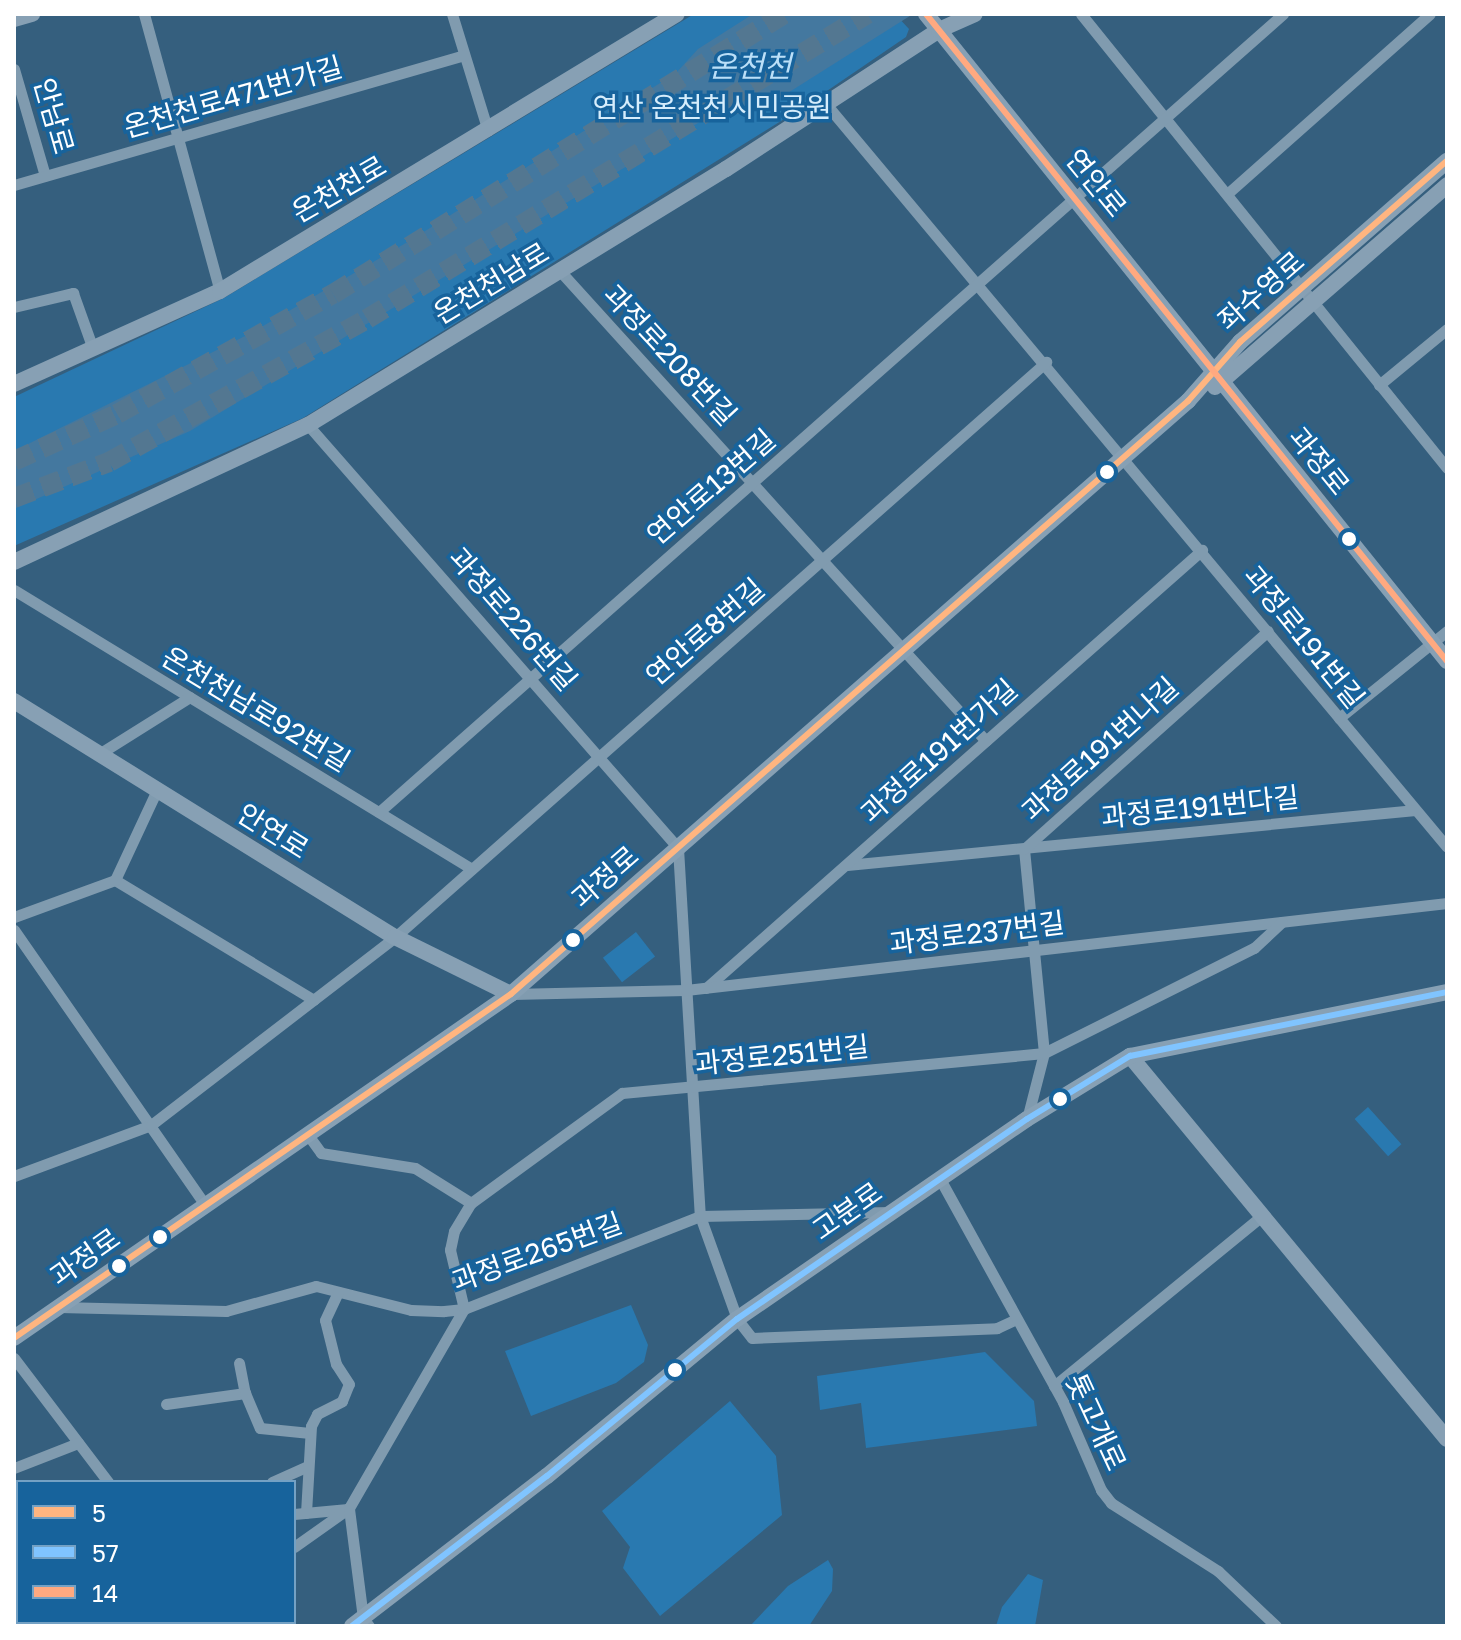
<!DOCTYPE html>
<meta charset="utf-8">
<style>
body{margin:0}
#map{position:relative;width:1461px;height:1640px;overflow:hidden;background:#355f7e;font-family:"Golos Text","Noto Sans KR",sans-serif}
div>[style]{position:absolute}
.green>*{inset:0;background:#2979b0;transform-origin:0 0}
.water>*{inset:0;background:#44789f}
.highway-tunnel>*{height:20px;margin-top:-10px;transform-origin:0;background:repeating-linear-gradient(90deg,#537791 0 20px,transparent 0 30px)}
.street>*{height:11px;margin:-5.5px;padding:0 5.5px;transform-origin:5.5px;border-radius:5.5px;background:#809baf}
.secondary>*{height:16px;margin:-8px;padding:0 8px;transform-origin:8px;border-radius:8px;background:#87a0b4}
.bus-1>*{height:6px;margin:-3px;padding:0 3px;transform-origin:3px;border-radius:3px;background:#ffb580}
.bus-2>*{height:6px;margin:-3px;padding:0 3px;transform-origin:3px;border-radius:3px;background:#80c4ff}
.bus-3>*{height:6px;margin:-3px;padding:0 3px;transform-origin:3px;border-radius:3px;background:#ffa980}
.dots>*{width:22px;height:22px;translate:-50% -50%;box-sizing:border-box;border:4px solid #17639c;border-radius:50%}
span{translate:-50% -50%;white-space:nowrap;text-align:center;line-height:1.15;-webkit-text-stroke:7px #17639c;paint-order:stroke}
.street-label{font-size:28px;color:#fff}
.park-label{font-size:28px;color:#d6edfc}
.water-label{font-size:30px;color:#bbdff8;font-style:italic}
.frame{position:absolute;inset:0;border:16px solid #fff;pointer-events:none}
.legend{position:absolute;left:16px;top:1480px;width:280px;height:144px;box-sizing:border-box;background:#17639c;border:2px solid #74a1c4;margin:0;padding:10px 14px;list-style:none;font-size:24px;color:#fff}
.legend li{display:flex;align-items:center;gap:16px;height:40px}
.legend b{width:40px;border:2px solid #74a1c4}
</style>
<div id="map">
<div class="green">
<i style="clip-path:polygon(694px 14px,896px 15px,909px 29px,906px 37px,802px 108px,303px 418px,14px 546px,14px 397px,224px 298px)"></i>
<i style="left:636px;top:932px;width:31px;height:42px;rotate:52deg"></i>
<i style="left:1368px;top:1107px;width:50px;height:18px;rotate:48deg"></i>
<i style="clip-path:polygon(631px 1305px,648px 1345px,644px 1362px,616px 1383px,531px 1416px,505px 1351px)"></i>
<i style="clip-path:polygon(985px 1352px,1034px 1401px,1037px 1426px,866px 1448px,861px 1403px,820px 1410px,817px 1376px)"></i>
<i style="clip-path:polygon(730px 1401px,776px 1456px,782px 1515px,660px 1616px,623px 1568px,630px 1547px,602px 1511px)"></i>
<i style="clip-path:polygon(828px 1560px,833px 1569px,832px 1591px,809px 1626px,750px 1626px,788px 1586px)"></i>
<i style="clip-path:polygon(1028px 1574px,1043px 1580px,1035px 1626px,996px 1626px,1002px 1607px)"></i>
</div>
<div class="water">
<i style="clip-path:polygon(753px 14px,913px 14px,761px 110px,703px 120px,190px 431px,14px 509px,14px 451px,251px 333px,411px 240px,676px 73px,698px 49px)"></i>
</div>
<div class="highway-tunnel">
<i style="left:14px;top:461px;width:113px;rotate:-24.5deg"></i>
<i style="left:117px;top:414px;width:247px;rotate:-29.1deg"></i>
<i style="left:333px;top:294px;width:531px;rotate:-31.83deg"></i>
<i style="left:14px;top:498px;width:102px;rotate:-20.8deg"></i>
<i style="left:109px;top:462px;width:295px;rotate:-29deg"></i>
<i style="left:367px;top:319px;width:586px;rotate:-31.38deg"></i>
</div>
<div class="street">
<i style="left:144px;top:14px;width:287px;rotate:74.7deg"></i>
<i style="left:452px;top:14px;width:122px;rotate:72.9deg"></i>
<i style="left:1081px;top:14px;width:583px;rotate:51.13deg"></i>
<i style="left:14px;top:69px;width:111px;rotate:73.8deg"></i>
<i style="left:826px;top:104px;width:968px;rotate:50.11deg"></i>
<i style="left:14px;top:185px;width:468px;rotate:-16.1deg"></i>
<i style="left:1227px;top:194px;width:271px;rotate:-41.6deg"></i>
<i style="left:560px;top:271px;width:634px;rotate:47.81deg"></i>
<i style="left:14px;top:307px;width:61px;rotate:-13.3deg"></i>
<i style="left:73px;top:293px;width:59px;rotate:70.3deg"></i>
<i style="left:1379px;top:385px;width:88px;rotate:-39.5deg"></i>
<i style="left:308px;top:425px;width:562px;rotate:48.82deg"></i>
<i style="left:678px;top:848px;width:369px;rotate:86.6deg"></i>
<i style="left:700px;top:1216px;width:109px;rotate:70.2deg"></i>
<i style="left:737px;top:1319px;width:24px;rotate:52deg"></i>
<i style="left:752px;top:1338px;width:245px;rotate:-2.3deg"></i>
<i style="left:997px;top:1328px;width:21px;rotate:-25deg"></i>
<i style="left:14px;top:590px;width:536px;rotate:31.35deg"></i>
<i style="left:1339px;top:718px;width:139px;rotate:-38.9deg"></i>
<i style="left:99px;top:754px;width:107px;rotate:-32.1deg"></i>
<i style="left:379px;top:812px;width:1206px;rotate:-41.44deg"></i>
<i style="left:847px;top:865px;width:571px;rotate:-5.53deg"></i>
<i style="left:115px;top:880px;width:232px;rotate:31.1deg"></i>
<i style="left:14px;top:917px;width:108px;rotate:-20.1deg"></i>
<i style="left:115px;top:880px;width:99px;rotate:-65deg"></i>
<i style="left:14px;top:930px;width:336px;rotate:55.2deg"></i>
<i style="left:706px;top:988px;width:662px;rotate:-41.45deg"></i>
<i style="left:512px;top:994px;width:174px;rotate:-1.3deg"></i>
<i style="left:686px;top:990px;width:766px;rotate:-6.52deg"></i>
<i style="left:1027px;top:1119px;width:68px;rotate:-75.6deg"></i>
<i style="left:1044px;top:1053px;width:205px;rotate:-95.6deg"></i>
<i style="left:1024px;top:849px;width:327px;rotate:-41.8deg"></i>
<i style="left:308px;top:1135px;width:22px;rotate:54deg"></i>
<i style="left:321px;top:1153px;width:95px;rotate:9.1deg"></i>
<i style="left:415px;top:1168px;width:66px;rotate:32deg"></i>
<i style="left:471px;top:1203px;width:187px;rotate:-36.1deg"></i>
<i style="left:622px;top:1093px;width:424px;rotate:-5.4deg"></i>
<i style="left:1044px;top:1053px;width:235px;rotate:-26.6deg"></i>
<i style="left:1254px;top:948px;width:38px;rotate:-43deg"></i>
<i style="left:14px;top:1176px;width:146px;rotate:-20.4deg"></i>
<i style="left:151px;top:1125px;width:308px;rotate:-37.6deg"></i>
<i style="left:395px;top:937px;width:869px;rotate:-41.45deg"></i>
<i style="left:940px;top:1179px;width:255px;rotate:61.1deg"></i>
<i style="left:1063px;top:1402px;width:96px;rotate:66.6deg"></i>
<i style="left:1101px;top:1490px;width:16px;rotate:52deg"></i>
<i style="left:1111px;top:1503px;width:127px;rotate:32.4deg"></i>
<i style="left:1218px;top:1571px;width:80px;rotate:43.5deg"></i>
<i style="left:59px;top:1307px;width:167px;rotate:1.4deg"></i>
<i style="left:226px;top:1311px;width:93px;rotate:-15.5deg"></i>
<i style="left:316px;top:1286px;width:98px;rotate:14.2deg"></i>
<i style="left:411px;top:1310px;width:33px;rotate:2deg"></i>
<i style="left:444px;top:1311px;width:20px;rotate:-6deg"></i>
<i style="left:464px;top:1309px;width:254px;rotate:-21.5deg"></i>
<i style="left:700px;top:1216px;width:190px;rotate:-1.2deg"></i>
<i style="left:14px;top:1358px;width:156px;rotate:52.8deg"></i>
<i style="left:239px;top:1363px;width:31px;rotate:79deg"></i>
<i style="left:1054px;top:1386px;width:269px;rotate:-39.3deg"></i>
<i style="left:166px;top:1404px;width:80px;rotate:-7.9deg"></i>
<i style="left:245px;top:1393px;width:38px;rotate:67deg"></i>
<i style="left:260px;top:1428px;width:50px;rotate:5.7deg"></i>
<i style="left:14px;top:1468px;width:69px;rotate:-21.3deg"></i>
<i style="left:272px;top:1482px;width:39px;rotate:-24deg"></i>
<i style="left:306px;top:1513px;width:87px;rotate:-86.7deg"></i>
<i style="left:311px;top:1426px;width:13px;rotate:-63deg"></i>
<i style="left:317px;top:1414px;width:28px;rotate:-27deg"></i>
<i style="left:342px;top:1401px;width:18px;rotate:-68deg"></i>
<i style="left:349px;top:1384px;width:24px;rotate:-123deg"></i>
<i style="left:336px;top:1364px;width:45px;rotate:-104deg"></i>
<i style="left:325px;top:1320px;width:31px;rotate:-65deg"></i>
<i style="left:294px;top:1514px;width:54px;rotate:-5.3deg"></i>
<i style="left:294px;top:1547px;width:67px;rotate:-35.3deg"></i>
<i style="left:14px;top:1582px;width:4px;rotate:-27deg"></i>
<i style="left:14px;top:1603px;width:6px;rotate:45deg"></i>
<i style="left:30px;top:1622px;width:5px;rotate:53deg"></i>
<i style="left:180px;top:1626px;width:7px;rotate:-34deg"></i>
<i style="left:369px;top:1626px;width:10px;rotate:-127deg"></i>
<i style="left:363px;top:1618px;width:111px;rotate:-97.3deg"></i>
<i style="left:349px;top:1508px;width:230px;rotate:-60deg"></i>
<i style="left:464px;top:1309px;width:61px;rotate:-103.3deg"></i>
<i style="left:450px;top:1250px;width:19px;rotate:-78deg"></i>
<i style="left:454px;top:1231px;width:33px;rotate:-59deg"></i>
</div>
<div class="secondary">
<i style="left:926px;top:14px;width:831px;rotate:51.16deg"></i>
<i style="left:14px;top:19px;width:19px;rotate:-16deg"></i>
<i style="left:14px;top:384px;width:226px;rotate:-24.3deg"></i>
<i style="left:220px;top:291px;width:534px;rotate:-31.22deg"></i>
<i style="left:1215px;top:387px;width:308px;rotate:-41deg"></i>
<i style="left:14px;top:562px;width:324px;rotate:-25deg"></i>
<i style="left:308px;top:425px;width:490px;rotate:-31.5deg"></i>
<i style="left:726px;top:169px;width:254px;rotate:-33.1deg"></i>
<i style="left:939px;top:30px;width:39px;rotate:-24deg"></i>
<i style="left:14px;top:701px;width:448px;rotate:31.8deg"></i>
<i style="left:395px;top:937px;width:129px;rotate:26.2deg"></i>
<i style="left:1130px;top:1056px;width:497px;rotate:50.4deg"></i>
<i style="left:14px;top:1338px;width:604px;rotate:-34.69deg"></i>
<i style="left:511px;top:994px;width:900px;rotate:-41.22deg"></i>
<i style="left:1188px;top:401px;width:79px;rotate:-48.6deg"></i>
<i style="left:1240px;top:342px;width:275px;rotate:-41.2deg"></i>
<i style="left:352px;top:1626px;width:246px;rotate:-37.6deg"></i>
<i style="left:547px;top:1476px;width:246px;rotate:-39.6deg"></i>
<i style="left:737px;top:1319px;width:352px;rotate:-34.6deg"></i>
<i style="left:1027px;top:1119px;width:121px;rotate:-31.5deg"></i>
<i style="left:1130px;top:1056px;width:323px;rotate:-11.4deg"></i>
</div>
<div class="bus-1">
<i style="left:14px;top:1338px;width:604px;rotate:-34.69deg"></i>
<i style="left:511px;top:994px;width:900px;rotate:-41.22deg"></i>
<i style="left:1188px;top:401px;width:79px;rotate:-48.6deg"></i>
<i style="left:1240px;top:342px;width:275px;rotate:-41.2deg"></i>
</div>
<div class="bus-2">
<i style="left:352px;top:1626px;width:246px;rotate:-37.6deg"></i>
<i style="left:547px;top:1476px;width:246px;rotate:-39.6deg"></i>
<i style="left:737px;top:1319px;width:352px;rotate:-34.6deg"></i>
<i style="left:1027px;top:1119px;width:121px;rotate:-31.5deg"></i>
<i style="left:1130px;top:1056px;width:323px;rotate:-11.4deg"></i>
</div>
<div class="bus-3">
<i style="left:926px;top:14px;width:831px;rotate:51.16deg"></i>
</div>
<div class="dots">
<i style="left:1107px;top:472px;background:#fff"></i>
<i style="left:1349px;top:539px;background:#fff"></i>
<i style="left:573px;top:940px;background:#fff"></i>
<i style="left:1060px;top:1099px;background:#fff"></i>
<i style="left:160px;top:1237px;background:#fff"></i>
<i style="left:119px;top:1266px;background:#fff"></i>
<i style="left:675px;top:1370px;background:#fff"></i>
</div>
<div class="street-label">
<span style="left:233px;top:97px;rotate:-16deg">온천천로471번가길</span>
<span style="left:54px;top:116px;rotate:74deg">안남로</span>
<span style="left:1096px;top:183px;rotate:51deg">연안로</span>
<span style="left:339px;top:189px;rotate:-30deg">온천천로</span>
<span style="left:491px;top:283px;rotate:-31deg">온천천남로</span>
<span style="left:1261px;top:291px;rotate:-41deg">좌수영로</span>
<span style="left:670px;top:355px;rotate:47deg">과정로208번길</span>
<span style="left:1319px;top:461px;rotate:51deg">과정로</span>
<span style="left:711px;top:487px;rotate:-41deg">연안로13번길</span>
<span style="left:513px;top:619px;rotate:49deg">과정로226번길</span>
<span style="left:705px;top:632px;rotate:-41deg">연안로8번길</span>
<span style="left:1304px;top:637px;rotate:51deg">과정로191번길</span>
<span style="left:256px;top:709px;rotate:31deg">온천천남로92번길</span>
<span style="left:1100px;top:749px;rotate:-42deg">과정로191번나길</span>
<span style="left:939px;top:751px;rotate:-42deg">과정로191번가길</span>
<span style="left:1200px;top:807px;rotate:-6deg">과정로191번다길</span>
<span style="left:273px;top:831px;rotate:32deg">안연로</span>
<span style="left:605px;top:877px;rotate:-41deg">과정로</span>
<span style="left:977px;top:933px;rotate:-7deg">과정로237번길</span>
<span style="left:782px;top:1055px;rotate:-6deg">과정로251번길</span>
<span style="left:847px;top:1211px;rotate:-35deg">고분로</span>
<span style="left:537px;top:1252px;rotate:-20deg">과정로265번길</span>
<span style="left:85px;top:1257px;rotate:-35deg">과정로</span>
<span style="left:1096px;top:1422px;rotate:65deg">톳고개로</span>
</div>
<div class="park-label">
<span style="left:712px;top:107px">연산 온천천시민공원</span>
</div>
<div class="water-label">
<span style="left:750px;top:66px">온천천</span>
</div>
<div class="frame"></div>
<ul class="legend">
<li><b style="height:10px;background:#ffb580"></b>5</li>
<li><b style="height:10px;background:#80c4ff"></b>57</li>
<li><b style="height:10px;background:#ffa980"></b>14</li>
</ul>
</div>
